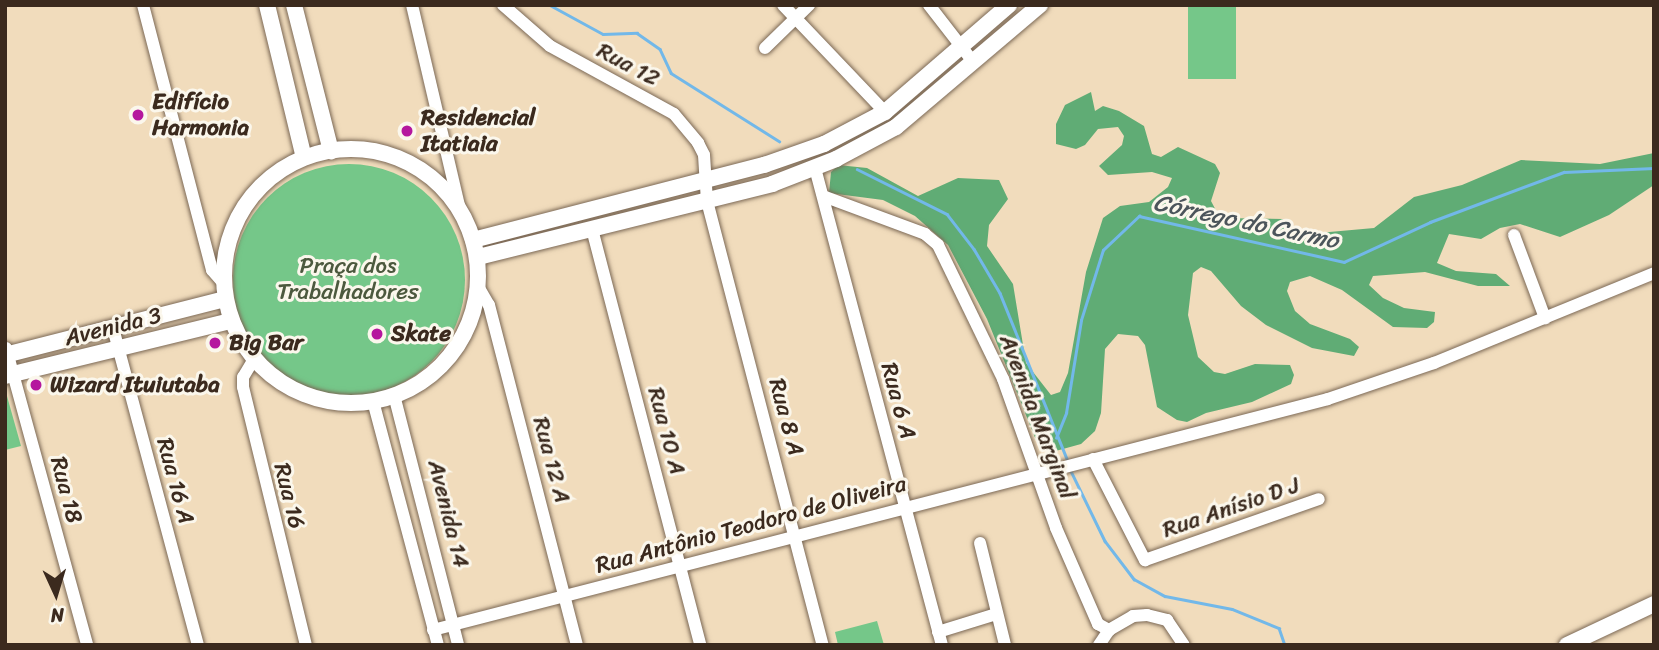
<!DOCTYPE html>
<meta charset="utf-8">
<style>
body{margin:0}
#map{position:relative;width:1659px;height:650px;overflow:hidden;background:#f1dcbc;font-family:Sriracha,sans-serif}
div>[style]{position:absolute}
.green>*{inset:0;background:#75c789;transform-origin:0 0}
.round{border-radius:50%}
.forest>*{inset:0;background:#60ac75}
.stream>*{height:2.5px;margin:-1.25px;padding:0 1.25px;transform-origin:1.25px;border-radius:1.25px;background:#72b8e9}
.roads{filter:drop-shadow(0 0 2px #7b6855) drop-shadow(0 0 2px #7b6855)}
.minor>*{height:12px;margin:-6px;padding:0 6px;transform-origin:6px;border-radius:6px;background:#fff}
.major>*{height:16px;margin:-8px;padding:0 8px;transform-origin:8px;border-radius:8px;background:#fff}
.major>.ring{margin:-8px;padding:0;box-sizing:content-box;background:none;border:16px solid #fff;border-radius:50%}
.dots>*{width:19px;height:19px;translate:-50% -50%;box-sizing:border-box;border:4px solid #fbf7ec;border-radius:50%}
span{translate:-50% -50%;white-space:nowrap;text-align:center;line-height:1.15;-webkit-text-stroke:6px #fbf7ec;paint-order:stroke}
.street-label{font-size:23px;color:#3b2a1e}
.poi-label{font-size:23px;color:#3b2a1e;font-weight:700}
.left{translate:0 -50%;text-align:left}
.park-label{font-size:23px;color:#4c593e}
.water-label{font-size:24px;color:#4c555b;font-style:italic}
.frame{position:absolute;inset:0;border:7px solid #3b2a1e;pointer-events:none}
.north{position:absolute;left:21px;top:559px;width:70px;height:70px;-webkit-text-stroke:5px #fbf7ec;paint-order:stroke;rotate:176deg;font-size:19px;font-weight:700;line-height:28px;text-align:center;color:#3b2a1e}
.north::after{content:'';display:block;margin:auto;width:24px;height:32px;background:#3b2a1e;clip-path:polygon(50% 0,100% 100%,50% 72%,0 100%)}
</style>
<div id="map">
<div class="green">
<i style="left:1188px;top:5px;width:48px;height:74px"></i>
<i class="round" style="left:233px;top:164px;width:232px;height:232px"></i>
<i style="clip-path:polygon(5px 389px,21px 446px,5px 450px)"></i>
<i style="clip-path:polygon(877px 621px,884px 645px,838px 645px,835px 632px)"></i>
</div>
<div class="forest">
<i style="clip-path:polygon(1091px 92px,1095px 111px,1103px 106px,1119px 111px,1144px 126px,1152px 154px,1161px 157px,1178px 147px,1215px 164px,1220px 173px,1211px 201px,1220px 218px,1283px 219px,1296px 235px,1374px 228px,1414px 197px,1462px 185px,1521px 160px,1600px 164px,1654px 153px,1654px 185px,1609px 215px,1560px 237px,1520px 224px,1500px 228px,1481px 239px,1449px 234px,1437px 263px,1456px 271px,1496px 274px,1510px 286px,1478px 286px,1425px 272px,1373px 276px,1369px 285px,1383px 298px,1404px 308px,1435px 312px,1434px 322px,1427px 328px,1393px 327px,1342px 290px,1310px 276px,1290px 282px,1287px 291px,1295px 311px,1310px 324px,1350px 339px,1359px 347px,1354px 356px,1312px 348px,1266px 325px,1241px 306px,1211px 271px,1201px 267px,1193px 273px,1188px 315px,1198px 357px,1214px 372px,1225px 374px,1255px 364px,1290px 365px,1294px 375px,1291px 384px,1252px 402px,1206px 413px,1187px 422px,1177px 420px,1157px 407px,1145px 345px,1138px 336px,1118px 334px,1105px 349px,1101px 413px,1095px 431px,1081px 444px,1052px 452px,1042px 449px,1036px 440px,987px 319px,948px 245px,915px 216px,883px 200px,829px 193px,831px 172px,838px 165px,867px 168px,918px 196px,958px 178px,999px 180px,1008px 199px,989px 225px,987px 246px,1013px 284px,1026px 363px,1051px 395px,1060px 392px,1068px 373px,1086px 272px,1103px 218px,1120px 206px,1149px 202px,1168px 187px,1172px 178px,1152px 172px,1108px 175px,1099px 166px,1122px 145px,1124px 136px,1118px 127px,1098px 129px,1085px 145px,1076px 149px,1056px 144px,1056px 124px,1065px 105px)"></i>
</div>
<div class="stream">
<i style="left:550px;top:5px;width:60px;rotate:28.7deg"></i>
<i style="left:603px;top:34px;width:34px;rotate:-2deg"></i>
<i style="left:637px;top:33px;width:28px;rotate:35deg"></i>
<i style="left:660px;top:49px;width:26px;rotate:65deg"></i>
<i style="left:671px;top:73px;width:128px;rotate:32.2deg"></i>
<i style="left:857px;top:169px;width:101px;rotate:26.6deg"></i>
<i style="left:947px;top:214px;width:44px;rotate:52.4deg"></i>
<i style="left:974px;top:249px;width:51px;rotate:59.4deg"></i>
<i style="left:1000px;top:293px;width:181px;rotate:68deg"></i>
<i style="left:1056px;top:438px;width:27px;rotate:-68deg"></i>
<i style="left:1066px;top:413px;width:94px;rotate:-80.8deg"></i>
<i style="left:1081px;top:320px;width:73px;rotate:-72.6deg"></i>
<i style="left:1103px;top:250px;width:50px;rotate:-43.4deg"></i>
<i style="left:1139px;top:216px;width:210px;rotate:12.6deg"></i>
<i style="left:1344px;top:262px;width:95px;rotate:-24.9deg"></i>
<i style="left:1430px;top:222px;width:143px;rotate:-20.5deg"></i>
<i style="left:1564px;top:172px;width:90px;rotate:-2.5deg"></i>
<i style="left:1071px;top:471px;width:78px;rotate:64.1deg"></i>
<i style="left:1105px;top:541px;width:48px;rotate:52.7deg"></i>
<i style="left:1134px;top:579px;width:35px;rotate:29deg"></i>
<i style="left:1165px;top:596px;width:68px;rotate:11deg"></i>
<i style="left:1232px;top:609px;width:51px;rotate:22deg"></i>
<i style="left:1279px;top:628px;width:18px;rotate:71deg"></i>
</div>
<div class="roads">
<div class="minor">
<i style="left:143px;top:5px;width:274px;rotate:75.4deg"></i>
<i style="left:212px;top:270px;width:18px;rotate:49deg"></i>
<i style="left:412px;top:5px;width:211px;rotate:76.8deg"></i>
<i style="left:503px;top:5px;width:62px;rotate:41.1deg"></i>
<i style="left:550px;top:46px;width:141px;rotate:28.7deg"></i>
<i style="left:674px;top:114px;width:38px;rotate:50deg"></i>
<i style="left:698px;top:143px;width:13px;rotate:63deg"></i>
<i style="left:704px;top:155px;width:46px;rotate:86.3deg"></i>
<i style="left:707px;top:201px;width:459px;rotate:75.4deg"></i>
<i style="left:783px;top:5px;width:148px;rotate:46.4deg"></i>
<i style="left:929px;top:5px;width:73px;rotate:52.2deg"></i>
<i style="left:765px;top:48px;width:62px;rotate:-44.3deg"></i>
<i style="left:815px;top:168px;width:494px;rotate:75.1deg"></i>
<i style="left:823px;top:196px;width:109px;rotate:20.4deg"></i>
<i style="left:925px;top:234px;width:17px;rotate:40deg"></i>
<i style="left:938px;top:245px;width:149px;rotate:64.1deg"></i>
<i style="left:1003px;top:379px;width:158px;rotate:70.4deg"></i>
<i style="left:1056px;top:528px;width:105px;rotate:66.4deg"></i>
<i style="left:1098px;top:624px;width:13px;rotate:29deg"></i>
<i style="left:1109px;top:630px;width:28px;rotate:-30deg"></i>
<i style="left:1133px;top:616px;width:14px;rotate:-4deg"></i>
<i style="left:1147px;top:615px;width:21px;rotate:14deg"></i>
<i style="left:1167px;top:620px;width:30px;rotate:56deg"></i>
<i style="left:592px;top:229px;width:430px;rotate:75.4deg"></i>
<i style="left:1514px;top:235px;width:89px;rotate:69.5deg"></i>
<i style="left:479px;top:288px;width:20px;rotate:60deg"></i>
<i style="left:489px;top:305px;width:351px;rotate:75.5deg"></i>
<i style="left:113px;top:328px;width:328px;rotate:75deg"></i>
<i style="left:6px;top:348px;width:308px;rotate:74.7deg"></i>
<i style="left:254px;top:359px;width:21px;rotate:121deg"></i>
<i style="left:243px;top:377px;width:10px;rotate:90deg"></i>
<i style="left:243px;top:387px;width:266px;rotate:76.3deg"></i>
<i style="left:394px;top:395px;width:258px;rotate:75.6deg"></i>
<i style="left:373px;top:401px;width:253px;rotate:75.1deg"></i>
<i style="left:1093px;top:459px;width:114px;rotate:62.8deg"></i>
<i style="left:1145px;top:560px;width:184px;rotate:-19.3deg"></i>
<i style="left:980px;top:543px;width:105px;rotate:76.2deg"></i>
<i style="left:433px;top:630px;width:924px;rotate:-14.47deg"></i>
<i style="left:1328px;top:399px;width:112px;rotate:-18.8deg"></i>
<i style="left:1434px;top:363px;width:238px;rotate:-22.2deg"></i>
<i style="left:938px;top:632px;width:61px;rotate:-17.2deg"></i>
<i style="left:1099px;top:645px;width:18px;rotate:-56deg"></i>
</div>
<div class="major">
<i style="left:267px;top:5px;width:157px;rotate:76.4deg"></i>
<i style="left:294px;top:5px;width:151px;rotate:75.8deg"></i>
<i class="ring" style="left:224px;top:149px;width:238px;height:238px"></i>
<i style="left:473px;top:240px;width:301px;rotate:-14.5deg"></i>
<i style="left:764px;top:165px;width:64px;rotate:-19.3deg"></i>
<i style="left:824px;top:144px;width:69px;rotate:-27.7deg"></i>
<i style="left:885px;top:112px;width:164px;rotate:-40.8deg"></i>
<i style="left:478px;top:257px;width:303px;rotate:-13.9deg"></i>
<i style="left:772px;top:184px;width:69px;rotate:-21.3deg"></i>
<i style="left:836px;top:159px;width:68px;rotate:-28.1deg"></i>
<i style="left:896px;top:127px;width:189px;rotate:-40.3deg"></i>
<i style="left:5px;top:355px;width:227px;rotate:-14.3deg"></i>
<i style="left:5px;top:376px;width:233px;rotate:-13.7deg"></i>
<i style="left:1567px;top:645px;width:96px;rotate:-25.2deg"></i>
</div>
</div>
<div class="dots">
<i style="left:138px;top:115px;background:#b5179e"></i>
<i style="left:407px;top:131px;background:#b5179e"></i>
<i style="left:377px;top:334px;background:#b5179e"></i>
<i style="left:215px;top:343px;background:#b5179e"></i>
<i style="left:36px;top:385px;background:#b5179e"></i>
</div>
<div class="street-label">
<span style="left:628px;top:65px;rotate:28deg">Rua 12</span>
<span style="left:113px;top:327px;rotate:-14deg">Avenida 3</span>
<span style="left:898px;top:401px;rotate:75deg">Rua 6 A</span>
<span style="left:786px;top:417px;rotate:75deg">Rua 8 A</span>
<span style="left:1037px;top:417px;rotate:69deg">Avenida Marginal</span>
<span style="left:666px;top:431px;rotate:75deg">Rua 10 A</span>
<span style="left:551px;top:460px;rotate:75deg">Rua 12 A</span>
<span style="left:175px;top:481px;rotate:75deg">Rua 16 A</span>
<span style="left:66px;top:490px;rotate:75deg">Rua 18</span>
<span style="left:289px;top:496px;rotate:76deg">Rua 16</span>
<span style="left:1231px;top:508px;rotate:-19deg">Rua Anísio D J</span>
<span style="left:448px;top:514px;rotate:76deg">Avenida 14</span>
<span style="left:751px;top:525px;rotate:-15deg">Rua Antônio Teodoro de Oliveira</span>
</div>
<div class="poi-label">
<span class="left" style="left:152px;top:115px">Edifício<br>Harmonia</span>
<span class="left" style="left:421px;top:131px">Residencial<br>Itatiaia</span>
<span class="left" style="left:391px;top:334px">Skate</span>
<span class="left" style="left:229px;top:343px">Big Bar</span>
<span class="left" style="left:50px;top:385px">Wizard Ituiutaba</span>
</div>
<div class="park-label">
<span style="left:348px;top:279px">Praça dos<br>Trabalhadores</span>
</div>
<div class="water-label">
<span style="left:1246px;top:222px;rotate:12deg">Córrego do Carmo</span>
</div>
<div class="frame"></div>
<div class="north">N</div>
</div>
